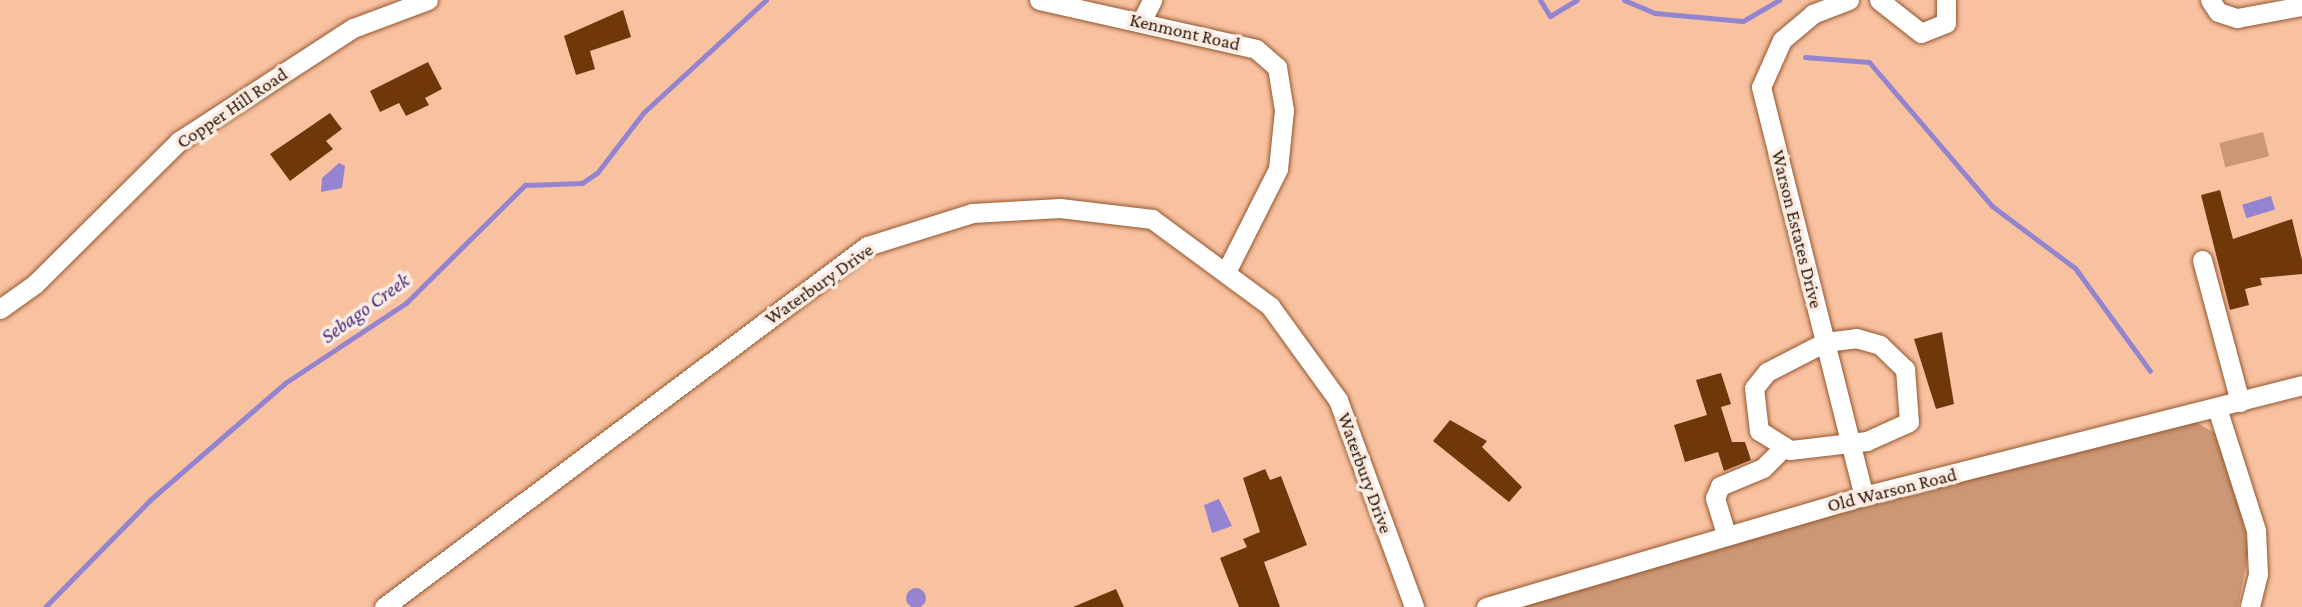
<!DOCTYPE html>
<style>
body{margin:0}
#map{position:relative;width:2302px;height:607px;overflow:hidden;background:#f8c1a0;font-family:"Crimson Pro",serif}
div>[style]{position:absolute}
.green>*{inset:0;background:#cc9776;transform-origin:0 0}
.water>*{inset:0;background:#9484cf;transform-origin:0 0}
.round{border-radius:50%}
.stream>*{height:5px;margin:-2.5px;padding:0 2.5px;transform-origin:2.5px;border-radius:2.5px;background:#9484cf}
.building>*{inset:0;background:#703709}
.roads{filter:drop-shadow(0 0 2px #93572f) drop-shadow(0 0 2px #93572f)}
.minor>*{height:19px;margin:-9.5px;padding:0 9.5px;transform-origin:9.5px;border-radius:9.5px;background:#fff}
span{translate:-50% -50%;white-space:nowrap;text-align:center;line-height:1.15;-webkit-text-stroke:7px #faece3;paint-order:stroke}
.street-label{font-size:19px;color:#2d1505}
.water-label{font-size:21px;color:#4b2f88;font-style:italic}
</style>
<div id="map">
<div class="green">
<i style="left:2263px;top:132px;width:25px;height:45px;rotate:76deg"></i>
<i style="clip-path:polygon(2193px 421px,2215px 433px,2242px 517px,2249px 549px,2238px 607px,1514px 607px,1690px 553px)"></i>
</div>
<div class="water">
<i style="clip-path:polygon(339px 163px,345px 166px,342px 188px,321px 192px,322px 178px)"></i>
<i style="left:2271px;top:196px;width:14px;height:30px;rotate:73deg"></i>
<i style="clip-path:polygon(1219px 499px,1232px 526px,1212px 533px,1204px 505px)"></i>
<i class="round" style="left:906px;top:588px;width:20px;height:20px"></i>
</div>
<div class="stream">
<i style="left:1540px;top:0;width:19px;rotate:58deg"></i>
<i style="left:1550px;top:16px;width:31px;rotate:-31deg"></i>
<i style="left:1624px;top:0;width:34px;rotate:23deg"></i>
<i style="left:1655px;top:13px;width:88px;rotate:5.2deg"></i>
<i style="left:1743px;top:21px;width:42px;rotate:-30.3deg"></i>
<i style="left:1805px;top:57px;width:64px;rotate:4.5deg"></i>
<i style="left:1869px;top:62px;width:189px;rotate:49.5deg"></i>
<i style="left:1992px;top:206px;width:104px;rotate:36.8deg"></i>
<i style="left:2075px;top:268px;width:127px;rotate:53.9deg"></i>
<i style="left:45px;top:607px;width:150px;rotate:-45.5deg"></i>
<i style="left:150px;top:500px;width:179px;rotate:-40.9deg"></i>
<i style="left:285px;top:383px;width:145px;rotate:-33.5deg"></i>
<i style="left:406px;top:303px;width:168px;rotate:-44.8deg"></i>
<i style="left:525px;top:185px;width:57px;rotate:-2deg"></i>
<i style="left:582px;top:183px;width:18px;rotate:-34deg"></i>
<i style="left:597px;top:173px;width:76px;rotate:-52.5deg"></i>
<i style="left:643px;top:113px;width:167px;rotate:-42.6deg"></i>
</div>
<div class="building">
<i style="clip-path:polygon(623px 10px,631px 37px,590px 51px,595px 69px,576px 75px,564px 36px)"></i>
<i style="clip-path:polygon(428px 62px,442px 89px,425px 98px,429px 105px,406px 116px,399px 103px,380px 112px,370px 91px)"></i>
<i style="clip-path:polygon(330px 113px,342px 129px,326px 141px,333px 149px,290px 181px,270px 154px)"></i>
<i style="clip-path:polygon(2220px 190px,2233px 239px,2292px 219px,2302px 260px,2302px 274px,2260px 278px,2262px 285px,2245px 289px,2249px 305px,2230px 310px,2201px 195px)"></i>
<i style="clip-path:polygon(1942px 332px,1954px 404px,1936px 409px,1914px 339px)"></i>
<i style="clip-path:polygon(1721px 373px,1731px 404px,1721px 407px,1732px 442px,1745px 442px,1751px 460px,1724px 471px,1718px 452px,1685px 462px,1674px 425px,1707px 415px,1696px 380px)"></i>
<i style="clip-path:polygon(1450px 420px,1487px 441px,1482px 447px,1522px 487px,1509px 502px,1433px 441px)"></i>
<i style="clip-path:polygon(1265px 469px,1270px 480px,1281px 476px,1307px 545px,1264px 562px,1280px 607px,1239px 607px,1220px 558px,1247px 547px,1243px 539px,1260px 532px,1243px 478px)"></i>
<i style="clip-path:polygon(1116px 589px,1124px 607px,1073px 607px)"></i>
</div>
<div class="roads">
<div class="minor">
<i style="left:1039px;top:0;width:222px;rotate:12.7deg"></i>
<i style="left:1256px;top:49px;width:28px;rotate:41deg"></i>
<i style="left:1277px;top:67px;width:44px;rotate:80.8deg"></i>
<i style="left:1284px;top:110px;width:59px;rotate:95.8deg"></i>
<i style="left:1278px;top:169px;width:113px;rotate:116.8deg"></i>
<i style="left:1849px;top:0;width:39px;rotate:159deg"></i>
<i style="left:1813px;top:14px;width:40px;rotate:140deg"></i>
<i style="left:1782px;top:40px;width:51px;rotate:114.1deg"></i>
<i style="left:1761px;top:87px;width:422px;rotate:75.9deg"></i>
<i style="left:1879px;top:0;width:53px;rotate:38.2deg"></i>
<i style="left:1921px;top:33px;width:27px;rotate:-22deg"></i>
<i style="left:1946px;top:23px;width:23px;rotate:-90deg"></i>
<i style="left:2210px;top:0;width:14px;rotate:56deg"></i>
<i style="left:2218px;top:12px;width:20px;rotate:18deg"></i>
<i style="left:2237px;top:18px;width:66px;rotate:-10.5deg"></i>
<i style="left:1141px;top:22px;width:25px;rotate:-63deg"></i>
<i style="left:2202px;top:260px;width:147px;rotate:75deg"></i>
<i style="left:0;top:309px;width:43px;rotate:-35.5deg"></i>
<i style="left:35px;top:284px;width:203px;rotate:-44.8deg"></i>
<i style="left:179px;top:141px;width:207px;rotate:-33deg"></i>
<i style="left:353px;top:28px;width:80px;rotate:-20.5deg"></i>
<i style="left:1856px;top:338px;width:25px;rotate:16deg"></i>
<i style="left:1880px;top:345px;width:35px;rotate:44deg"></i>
<i style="left:1905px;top:369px;width:53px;rotate:85.7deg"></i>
<i style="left:1909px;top:422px;width:46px;rotate:155.7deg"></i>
<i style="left:1867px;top:441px;width:78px;rotate:173.3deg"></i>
<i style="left:1790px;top:450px;width:36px;rotate:-148deg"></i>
<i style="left:1759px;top:431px;width:43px;rotate:-96.6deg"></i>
<i style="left:1754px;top:388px;width:21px;rotate:-51deg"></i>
<i style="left:1767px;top:372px;width:65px;rotate:-27.3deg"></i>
<i style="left:1825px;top:342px;width:31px;rotate:-7deg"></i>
<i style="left:2217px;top:408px;width:128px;rotate:72.3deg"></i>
<i style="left:2256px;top:530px;width:44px;rotate:87.4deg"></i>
<i style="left:2258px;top:574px;width:34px;rotate:104deg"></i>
<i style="left:1726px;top:534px;width:38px;rotate:-107deg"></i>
<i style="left:1715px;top:498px;width:13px;rotate:-67deg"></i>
<i style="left:1720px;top:486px;width:47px;rotate:-22.7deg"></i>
<i style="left:1763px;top:468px;width:30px;rotate:-45deg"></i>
<i style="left:384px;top:607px;width:603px;rotate:-36.77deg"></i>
<i style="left:867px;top:246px;width:110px;rotate:-17.4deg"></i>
<i style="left:972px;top:213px;width:88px;rotate:-3.3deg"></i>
<i style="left:1060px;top:208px;width:93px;rotate:6.8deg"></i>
<i style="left:1152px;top:219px;width:147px;rotate:36.4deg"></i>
<i style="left:1270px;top:306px;width:116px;rotate:54.1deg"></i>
<i style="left:1338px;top:400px;width:221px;rotate:69.8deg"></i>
<i style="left:1486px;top:607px;width:394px;rotate:-16.4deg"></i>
<i style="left:1864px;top:496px;width:452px;rotate:-14.2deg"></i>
</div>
</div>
<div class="street-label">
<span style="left:1185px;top:32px;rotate:13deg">Kenmont Road</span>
<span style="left:232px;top:108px;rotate:-34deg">Copper Hill Road</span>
<span style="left:1797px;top:229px;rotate:76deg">Warson Estates Drive</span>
<span style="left:819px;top:284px;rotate:-35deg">Waterbury Drive</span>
<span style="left:1365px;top:473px;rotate:70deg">Waterbury Drive</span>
<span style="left:1892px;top:490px;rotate:-14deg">Old Warson Road</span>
</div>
<div class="water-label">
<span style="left:365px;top:308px;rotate:-36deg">Sebago Creek</span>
</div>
</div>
